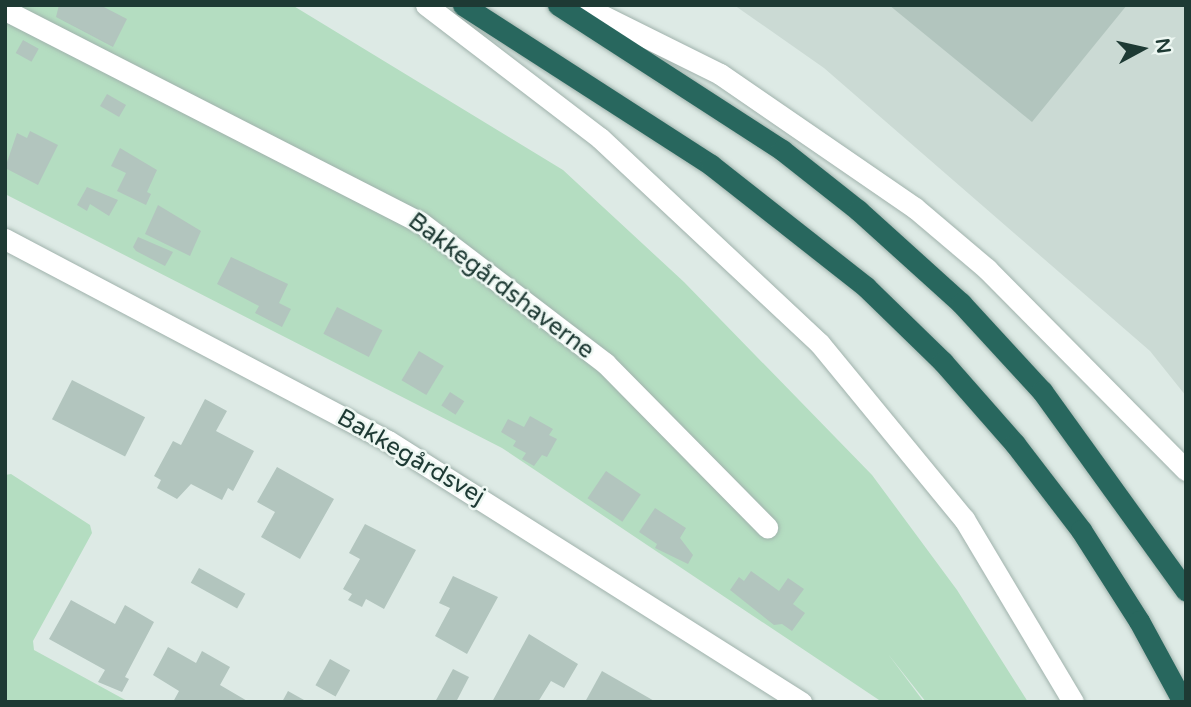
<!DOCTYPE html>
<meta charset="utf-8">
<style>
body{margin:0}
#map{position:relative;width:1191px;height:707px;overflow:hidden;background:#ddeae5;font-family:"Varela Round",sans-serif}
div>[style]{position:absolute}
.built>*{inset:0;background:#cbdad4}
.green>*{inset:0;background:#b4ddc1}
.building>*{inset:0;background:#b2c5be;transform-origin:0 0}
.roads{filter:drop-shadow(0 0 2px #a0b2ac) drop-shadow(0 0 2px #a0b2ac)}
.minor>*{height:21px;margin:-10.5px;padding:0 10.5px;transform-origin:10.5px;border-radius:10.5px;background:#fff}
.highway>*{height:21px;margin:-10.5px;padding:0 10.5px;transform-origin:10.5px;border-radius:10.5px;background:#28675e}
span{translate:-50% -50%;white-space:nowrap;text-align:center;line-height:1.15;-webkit-text-stroke:5px #edf7f2;paint-order:stroke}
.street-label{font-size:24px;color:#1e3a34}
.frame{position:absolute;inset:0;border:7px solid #1e3a34;pointer-events:none}
.north{position:absolute;left:1107px;top:14px;width:70px;height:70px;-webkit-text-stroke:5px #edf7f2;paint-order:stroke;rotate:82deg;font-size:19px;font-weight:700;line-height:28px;text-align:center;color:#1e3a34}
.north::after{content:'';display:block;margin:auto;width:24px;height:32px;background:#1e3a34;clip-path:polygon(50% 0,100% 100%,50% 72%,0 100%)}
</style>
<div id="map">
<div class="built">
<i style="clip-path:polygon(734px 5px,1186px 5px,1186px 396px,1150px 351px,824px 68px)"></i>
</div>
<div class="green">
<i style="clip-path:polygon(5px 5px,292px 5px,563px 170px,684px 282px,872px 475px,957px 590px,1028px 702px,926px 702px,888px 654px,924px 702px,882px 702px,502px 448px,5px 194px)"></i>
<i style="clip-path:polygon(11px 474px,90px 525px,92px 533px,33px 641px,34px 650px,129px 702px,5px 702px,5px 475px)"></i>
</div>
<div class="building">
<i style="clip-path:polygon(59px 5px,100px 5px,127px 19px,113px 47px,56px 17px)"></i>
<i style="clip-path:polygon(889px 5px,1127px 5px,1032px 122px)"></i>
<i style="left:23px;top:40px;width:18px;height:15px;rotate:29deg"></i>
<i style="left:107px;top:94px;width:22px;height:14px;rotate:30deg"></i>
<i style="clip-path:polygon(30px 131px,58px 145px,38px 185px,5px 168px,17px 133px,27px 138px)"></i>
<i style="clip-path:polygon(120px 148px,157px 170px,147px 192px,151px 194px,146px 205px,117px 191px,126px 173px,111px 166px)"></i>
<i style="clip-path:polygon(87px 187px,118px 200px,109px 216px,90px 204px,87px 211px,77px 205px)"></i>
<i style="clip-path:polygon(158px 205px,201px 231px,190px 256px,145px 234px)"></i>
<i style="clip-path:polygon(138px 237px,173px 252px,165px 266px,136px 251px,133px 247px)"></i>
<i style="clip-path:polygon(231px 257px,288px 284px,279px 303px,291px 309px,282px 327px,255px 313px,259px 306px,217px 284px)"></i>
<i style="left:337px;top:307px;width:51px;height:30px;rotate:27deg"></i>
<i style="left:419px;top:351px;width:29px;height:34px;rotate:31deg"></i>
<i style="left:72px;top:380px;width:82px;height:44px;rotate:27deg"></i>
<i style="left:450px;top:392px;width:17px;height:16px;rotate:33deg"></i>
<i style="clip-path:polygon(205px 399px,227px 411px,216px 431px,254px 451px,233px 491px,228px 488px,222px 500px,191px 484px,177px 499px,157px 488px,161px 480px,154px 476px,173px 441px,181px 445px)"></i>
<i style="clip-path:polygon(530px 416px,553px 429px,549px 435px,557px 439px,547px 457px,542px 455px,534px 466px,522px 459px,526px 453px,513px 446px,516px 441px,501px 432px,508px 419px,524px 427px)"></i>
<i style="clip-path:polygon(277px 467px,334px 499px,300px 559px,261px 537px,275px 512px,257px 502px)"></i>
<i style="left:606px;top:471px;width:42px;height:33px;rotate:34deg"></i>
<i style="clip-path:polygon(655px 508px,686px 528px,680px 538px,693px 555px,688px 564px,655px 548px,657px 544px,639px 532px)"></i>
<i style="clip-path:polygon(365px 524px,416px 550px,384px 609px,366px 599px,362px 607px,348px 600px,352px 594px,343px 589px,360px 559px,349px 553px)"></i>
<i style="left:199px;top:568px;width:53px;height:17px;rotate:29deg"></i>
<i style="clip-path:polygon(751px 571px,779px 591px,788px 578px,804px 589px,793px 604px,805px 613px,792px 631px,782px 624px,774px 625px,730px 590px,739px 577px,744px 581px)"></i>
<i style="clip-path:polygon(453px 576px,498px 597px,467px 654px,435px 636px,450px 608px,439px 603px)"></i>
<i style="clip-path:polygon(71px 600px,115px 624px,125px 605px,154px 622px,125px 677px,129px 679px,122px 692px,98px 682px,105px 670px,49px 639px)"></i>
<i style="clip-path:polygon(529px 634px,578px 664px,564px 688px,551px 681px,538px 702px,492px 702px)"></i>
<i style="clip-path:polygon(168px 647px,196px 663px,202px 651px,230px 667px,220px 685px,249px 702px,173px 702px,179px 691px,153px 675px)"></i>
<i style="left:330px;top:659px;width:23px;height:30px;rotate:29deg"></i>
<i style="clip-path:polygon(453px 669px,469px 677px,456px 702px,435px 702px)"></i>
<i style="clip-path:polygon(602px 671px,656px 702px,585px 702px)"></i>
<i style="clip-path:polygon(288px 691px,304px 700px,303px 702px,282px 702px)"></i>
</div>
<div class="roads">
<div class="minor">
<i style="left:426px;top:5px;width:219px;rotate:37.4deg"></i>
<i style="left:600px;top:138px;width:301px;rotate:43.1deg"></i>
<i style="left:820px;top:344px;width:227px;rotate:50.6deg"></i>
<i style="left:964px;top:519px;width:213px;rotate:59.2deg"></i>
<i style="left:581px;top:5px;width:155px;rotate:26.4deg"></i>
<i style="left:720px;top:74px;width:237px;rotate:34.5deg"></i>
<i style="left:915px;top:208px;width:94px;rotate:40.3deg"></i>
<i style="left:987px;top:269px;width:283px;rotate:45.3deg"></i>
<i style="left:5px;top:10px;width:466px;rotate:27.1deg"></i>
<i style="left:420px;top:222px;width:233px;rotate:37.3deg"></i>
<i style="left:605px;top:363px;width:231px;rotate:45.4deg"></i>
<i style="left:5px;top:239px;width:433px;rotate:27.8deg"></i>
<i style="left:388px;top:441px;width:489px;rotate:32.3deg"></i>
</div>
<div class="highway">
<i style="left:463px;top:5px;width:295px;rotate:32.8deg"></i>
<i style="left:711px;top:165px;width:197px;rotate:38.2deg"></i>
<i style="left:866px;top:287px;width:107px;rotate:44.2deg"></i>
<i style="left:943px;top:362px;width:109px;rotate:48.7deg"></i>
<i style="left:1015px;top:444px;width:108px;rotate:52.5deg"></i>
<i style="left:1081px;top:530px;width:108px;rotate:57.5deg"></i>
<i style="left:1139px;top:621px;width:92px;rotate:61.5deg"></i>
<i style="left:558px;top:5px;width:267px;rotate:32.9deg"></i>
<i style="left:782px;top:150px;width:97px;rotate:38.3deg"></i>
<i style="left:858px;top:210px;width:139px;rotate:42.1deg"></i>
<i style="left:961px;top:303px;width:120px;rotate:47.4deg"></i>
<i style="left:1042px;top:391px;width:246px;rotate:54.2deg"></i>
</div>
</div>
<div class="street-label">
<span style="left:501px;top:286px;rotate:37deg">Bakkegårdshaverne</span>
<span style="left:411px;top:457px;rotate:30deg">Bakkegårdsvej</span>
</div>
<div class="frame"></div>
<div class="north">N</div>
</div>
